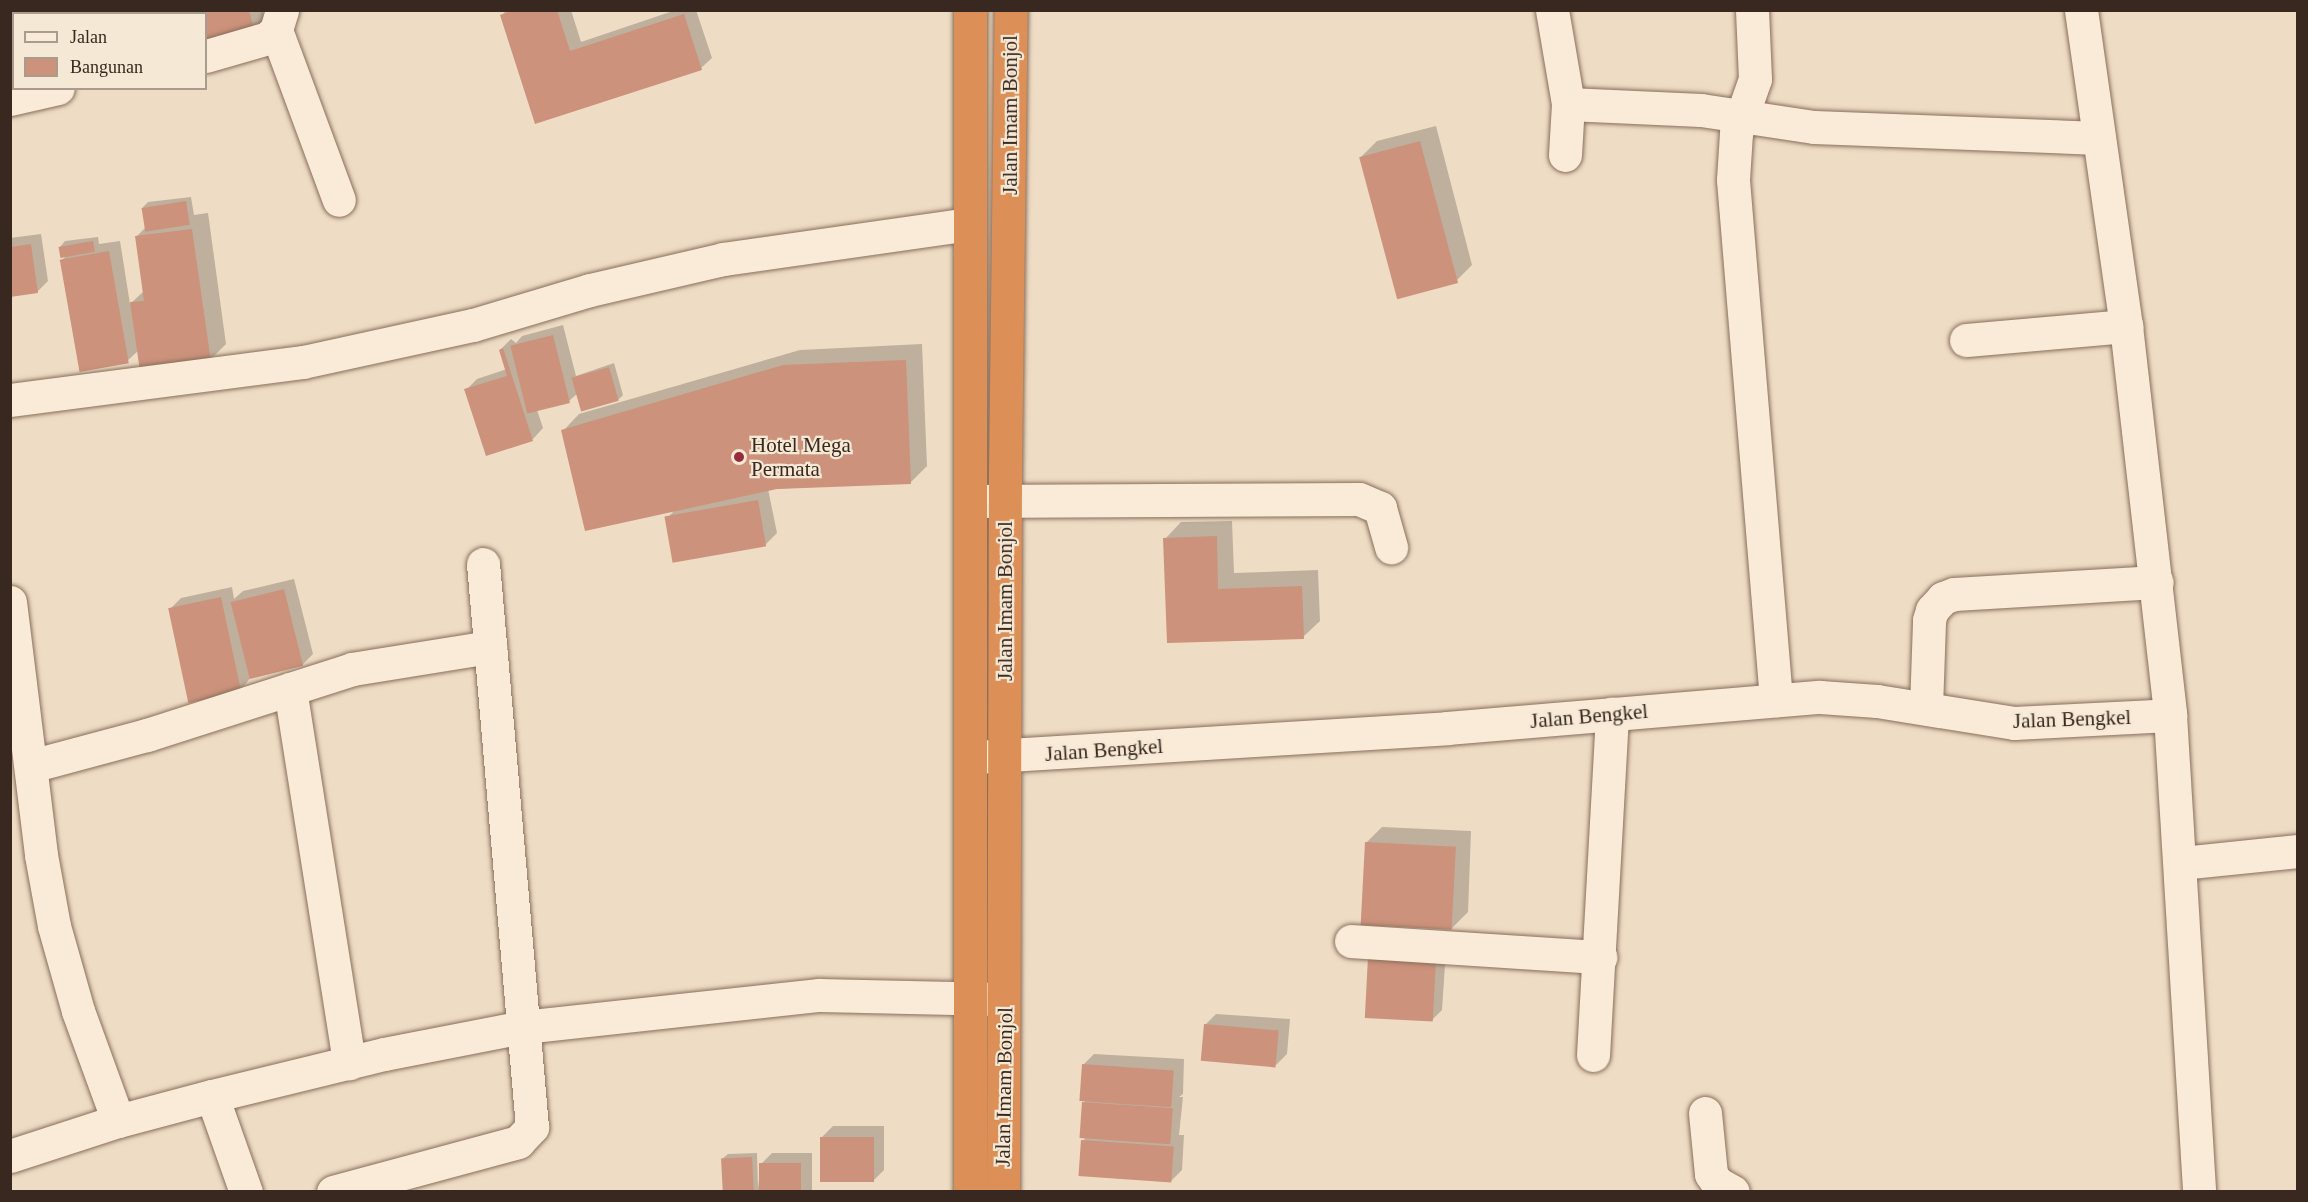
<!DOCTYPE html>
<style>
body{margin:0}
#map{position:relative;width:2308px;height:1202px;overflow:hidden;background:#eedcc5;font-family:Georgia,serif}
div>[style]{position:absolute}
.shadow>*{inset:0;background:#0003}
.building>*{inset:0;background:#cc927b;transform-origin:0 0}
.roads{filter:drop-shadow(0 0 2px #896e5b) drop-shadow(0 0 2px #896e5b)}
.minor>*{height:33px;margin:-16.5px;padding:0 16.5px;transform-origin:16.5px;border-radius:16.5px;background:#f9ebd8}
.highway>*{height:33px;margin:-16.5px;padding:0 16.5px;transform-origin:16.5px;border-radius:16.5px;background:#dc9057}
.dots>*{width:16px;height:16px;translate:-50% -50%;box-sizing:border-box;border:3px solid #f5e8d5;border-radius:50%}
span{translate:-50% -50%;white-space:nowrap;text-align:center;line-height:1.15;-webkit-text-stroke:4.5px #f5e8d5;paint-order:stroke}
.street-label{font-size:21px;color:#39281f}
.poi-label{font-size:21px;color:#39281f}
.left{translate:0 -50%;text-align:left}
.frame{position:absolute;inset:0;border:12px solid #39281f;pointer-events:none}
.legend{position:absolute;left:12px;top:12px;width:195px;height:78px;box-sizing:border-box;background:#f5e8d5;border:2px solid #aa9b8c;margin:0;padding:8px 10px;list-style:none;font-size:18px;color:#39281f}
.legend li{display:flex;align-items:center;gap:12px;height:30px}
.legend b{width:30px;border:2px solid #aa9b8c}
</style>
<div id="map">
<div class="shadow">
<i style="clip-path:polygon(166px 10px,262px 10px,267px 27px,206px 51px,206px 14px)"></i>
<i style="clip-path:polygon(507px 10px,571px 10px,581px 42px,676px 10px,696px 10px,712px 58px,701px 68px,536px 122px,501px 16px)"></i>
<i style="clip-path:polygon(1436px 126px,1472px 265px,1456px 281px,1361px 157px,1377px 141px)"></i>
<i style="clip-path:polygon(191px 197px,194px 215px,208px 213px,226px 344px,210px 360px,139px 350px,127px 361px,62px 260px,67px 255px,60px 247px,65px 241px,98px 237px,99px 244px,120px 241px,130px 304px,144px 291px,136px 237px,145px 228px,143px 207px,148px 202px)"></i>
<i style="clip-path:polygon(41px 234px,48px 281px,37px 292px,10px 295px,10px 238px)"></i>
<i style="clip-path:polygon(563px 325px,576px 376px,614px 363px,623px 395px,618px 400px,578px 393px,569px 401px,537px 410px,543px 428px,533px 439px,487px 454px,466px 390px,477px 379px,507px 369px,500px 350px,511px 339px,516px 343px,522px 336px)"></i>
<i style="clip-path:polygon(922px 344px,927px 466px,910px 483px,768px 489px,777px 533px,766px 544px,667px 518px,676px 509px,563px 431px,579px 414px,800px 350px)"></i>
<i style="clip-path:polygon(1232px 521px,1234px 573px,1318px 570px,1320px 621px,1303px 637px,1168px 641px,1165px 539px,1181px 522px)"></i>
<i style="clip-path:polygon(294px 579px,313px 654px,302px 665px,251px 677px,240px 691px,170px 609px,181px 598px,232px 587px,234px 599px,243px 591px)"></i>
<i style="clip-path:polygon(1382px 827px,1471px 831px,1468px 912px,1451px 929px,1366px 843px)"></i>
<i style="clip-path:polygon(1446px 950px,1442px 1010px,1431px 1021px,1370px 957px)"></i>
<i style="clip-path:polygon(1216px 1014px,1290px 1019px,1287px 1054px,1276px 1065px,1205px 1025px)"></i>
<i style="clip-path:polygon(1094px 1054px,1184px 1059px,1183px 1094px,1179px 1097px,1183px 1097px,1179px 1135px,1184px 1135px,1182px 1170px,1171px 1181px,1083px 1141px,1086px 1137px,1083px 1065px)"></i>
<i style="clip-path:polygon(833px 1126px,884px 1126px,884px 1170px,873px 1181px,822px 1137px)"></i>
<i style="clip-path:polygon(757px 1153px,758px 1188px,761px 1164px,772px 1153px,812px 1153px,812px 1192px,724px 1192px,722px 1159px,728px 1154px)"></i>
</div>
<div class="building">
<i style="clip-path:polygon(164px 10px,249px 10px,256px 39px,206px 52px,206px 14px)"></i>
<i style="clip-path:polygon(515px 10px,557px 10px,570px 51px,684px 14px,702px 70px,535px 124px,500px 15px)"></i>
<i style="left:1420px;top:141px;width:147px;height:63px;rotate:75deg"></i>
<i style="left:186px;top:201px;width:24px;height:45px;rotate:81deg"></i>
<i style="clip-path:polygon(192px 229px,211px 362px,140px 371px,130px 302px,144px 301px,135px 236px)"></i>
<i style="left:93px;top:241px;width:11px;height:35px;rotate:80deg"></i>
<i style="clip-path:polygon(31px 244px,38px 293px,10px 297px,10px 247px)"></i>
<i style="left:109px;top:251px;width:114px;height:50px;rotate:80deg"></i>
<i style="left:553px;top:335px;width:70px;height:44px;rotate:76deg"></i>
<i style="clip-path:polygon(503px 348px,533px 441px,486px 456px,464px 389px,507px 376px,499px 350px)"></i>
<i style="clip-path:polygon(906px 360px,911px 484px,777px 489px,585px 531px,561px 430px,783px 365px)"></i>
<i style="left:609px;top:367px;width:35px;height:39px;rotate:74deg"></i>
<i style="left:758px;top:500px;width:47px;height:95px;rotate:80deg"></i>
<i style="clip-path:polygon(1217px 536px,1218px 589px,1302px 586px,1304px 639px,1167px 643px,1163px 538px)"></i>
<i style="left:284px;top:589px;width:79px;height:55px;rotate:76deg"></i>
<i style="left:221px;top:597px;width:97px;height:54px;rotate:78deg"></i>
<i style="left:1365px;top:842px;width:91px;height:83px;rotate:3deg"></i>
<i style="left:1368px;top:957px;width:68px;height:61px;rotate:3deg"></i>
<i style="left:1204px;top:1024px;width:75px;height:37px;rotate:5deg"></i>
<i style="left:1082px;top:1064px;width:92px;height:37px;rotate:4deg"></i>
<i style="left:1082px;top:1102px;width:91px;height:36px;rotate:4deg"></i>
<i style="left:820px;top:1137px;width:54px;height:45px"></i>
<i style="left:1081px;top:1140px;width:93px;height:36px;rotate:4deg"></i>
<i style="left:752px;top:1157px;width:35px;height:31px;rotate:87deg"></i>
<i style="left:801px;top:1163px;width:29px;height:42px;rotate:90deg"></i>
</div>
<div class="roads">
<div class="minor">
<i style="left:1552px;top:10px;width:95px;rotate:80.3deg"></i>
<i style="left:1568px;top:104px;width:51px;rotate:93.4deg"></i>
<i style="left:1752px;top:10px;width:69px;rotate:87.5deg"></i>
<i style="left:1755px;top:79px;width:57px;rotate:109.4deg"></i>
<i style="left:1736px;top:133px;width:47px;rotate:93.7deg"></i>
<i style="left:1733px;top:180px;width:522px;rotate:85.27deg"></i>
<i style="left:2081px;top:10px;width:319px;rotate:81.9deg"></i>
<i style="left:2126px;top:326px;width:391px;rotate:83.5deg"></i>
<i style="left:2170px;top:715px;width:478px;rotate:86.5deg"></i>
<i style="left:276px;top:30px;width:181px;rotate:69.7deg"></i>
<i style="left:206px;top:56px;width:65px;rotate:-16.2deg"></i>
<i style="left:268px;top:38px;width:11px;rotate:-45deg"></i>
<i style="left:276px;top:30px;width:21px;rotate:-73deg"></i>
<i style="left:10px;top:99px;width:49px;rotate:-12.9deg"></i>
<i style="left:1568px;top:104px;width:133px;rotate:2.6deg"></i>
<i style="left:1701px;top:110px;width:114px;rotate:8.6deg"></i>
<i style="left:1814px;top:127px;width:285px;rotate:2.2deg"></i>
<i style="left:1966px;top:340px;width:161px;rotate:-5deg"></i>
<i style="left:10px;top:400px;width:295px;rotate:-7.4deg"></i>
<i style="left:303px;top:362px;width:174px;rotate:-12.3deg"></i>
<i style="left:473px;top:325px;width:122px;rotate:-16.7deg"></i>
<i style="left:590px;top:290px;width:137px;rotate:-13.1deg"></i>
<i style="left:723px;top:259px;width:249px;rotate:-8.1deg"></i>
<i style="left:971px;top:501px;width:388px;rotate:-0.3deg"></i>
<i style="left:1359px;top:499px;width:23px;rotate:23deg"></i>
<i style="left:1380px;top:508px;width:41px;rotate:74.2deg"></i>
<i style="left:10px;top:602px;width:255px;rotate:83deg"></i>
<i style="left:41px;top:855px;width:72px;rotate:79.6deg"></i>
<i style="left:54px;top:926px;width:88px;rotate:74.2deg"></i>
<i style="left:78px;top:1011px;width:117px;rotate:70deg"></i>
<i style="left:290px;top:689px;width:379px;rotate:81deg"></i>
<i style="left:1926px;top:708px;width:88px;rotate:-88deg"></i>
<i style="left:1929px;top:620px;width:10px;rotate:-73deg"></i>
<i style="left:1932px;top:610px;width:16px;rotate:-47deg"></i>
<i style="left:1943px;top:598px;width:12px;rotate:-20deg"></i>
<i style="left:1954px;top:594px;width:203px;rotate:-3.4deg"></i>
<i style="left:976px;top:757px;width:472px;rotate:-3.5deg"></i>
<i style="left:1447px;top:728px;width:374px;rotate:-4.8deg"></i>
<i style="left:1820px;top:697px;width:57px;rotate:4deg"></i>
<i style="left:1877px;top:701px;width:139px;rotate:9.1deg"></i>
<i style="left:2014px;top:723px;width:156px;rotate:-2.9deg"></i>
<i style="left:31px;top:766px;width:120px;rotate:-15deg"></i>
<i style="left:147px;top:735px;width:215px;rotate:-17.8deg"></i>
<i style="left:352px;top:669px;width:140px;rotate:-9.1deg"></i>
<i style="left:2182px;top:863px;width:117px;rotate:-5.9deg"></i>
<i style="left:1351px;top:941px;width:250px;rotate:3.7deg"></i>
<i style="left:1593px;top:1055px;width:342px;rotate:-86.8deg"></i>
<i style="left:212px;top:1096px;width:102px;rotate:70.5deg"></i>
<i style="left:1705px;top:1113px;width:61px;rotate:84.4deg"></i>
<i style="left:1711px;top:1174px;width:11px;rotate:56deg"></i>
<i style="left:1717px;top:1183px;width:18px;rotate:29deg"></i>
<i style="left:10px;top:1156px;width:114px;rotate:-18deg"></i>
<i style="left:118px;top:1121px;width:97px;rotate:-14.9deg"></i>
<i style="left:212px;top:1096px;width:177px;rotate:-13.7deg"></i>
<i style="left:384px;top:1054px;width:142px;rotate:-11deg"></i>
<i style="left:523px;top:1027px;width:298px;rotate:-6.2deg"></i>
<i style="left:819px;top:995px;width:179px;rotate:1.3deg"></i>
<i style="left:333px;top:1192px;width:192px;rotate:-15.1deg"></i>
<i style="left:518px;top:1142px;width:21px;rotate:-47deg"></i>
<i style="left:532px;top:1127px;width:565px;rotate:-94.97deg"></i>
</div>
<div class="highway">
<i style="left:970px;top:10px;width:1182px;rotate:90deg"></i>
<i style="left:1003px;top:1192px;width:720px;rotate:-89.84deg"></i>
<i style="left:1005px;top:472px;width:462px;rotate:-89.3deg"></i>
</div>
</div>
<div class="dots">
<i style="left:739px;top:457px;background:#972c3a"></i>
</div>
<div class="street-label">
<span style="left:1010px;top:115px;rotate:-90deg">Jalan Imam Bonjol</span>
<span style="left:1005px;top:601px;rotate:-90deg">Jalan Imam Bonjol</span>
<span style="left:1589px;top:716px;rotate:-5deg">Jalan Bengkel</span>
<span style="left:2072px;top:719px;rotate:-2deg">Jalan Bengkel</span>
<span style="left:1104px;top:750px;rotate:-4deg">Jalan Bengkel</span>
<span style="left:1004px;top:1087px;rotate:-89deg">Jalan Imam Bonjol</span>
</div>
<div class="poi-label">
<span class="left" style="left:751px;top:457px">Hotel Mega<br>Permata</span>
</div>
<div class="frame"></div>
<ul class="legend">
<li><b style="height:8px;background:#f9ebd8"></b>Jalan</li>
<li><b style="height:16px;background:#cc927b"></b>Bangunan</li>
</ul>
</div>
